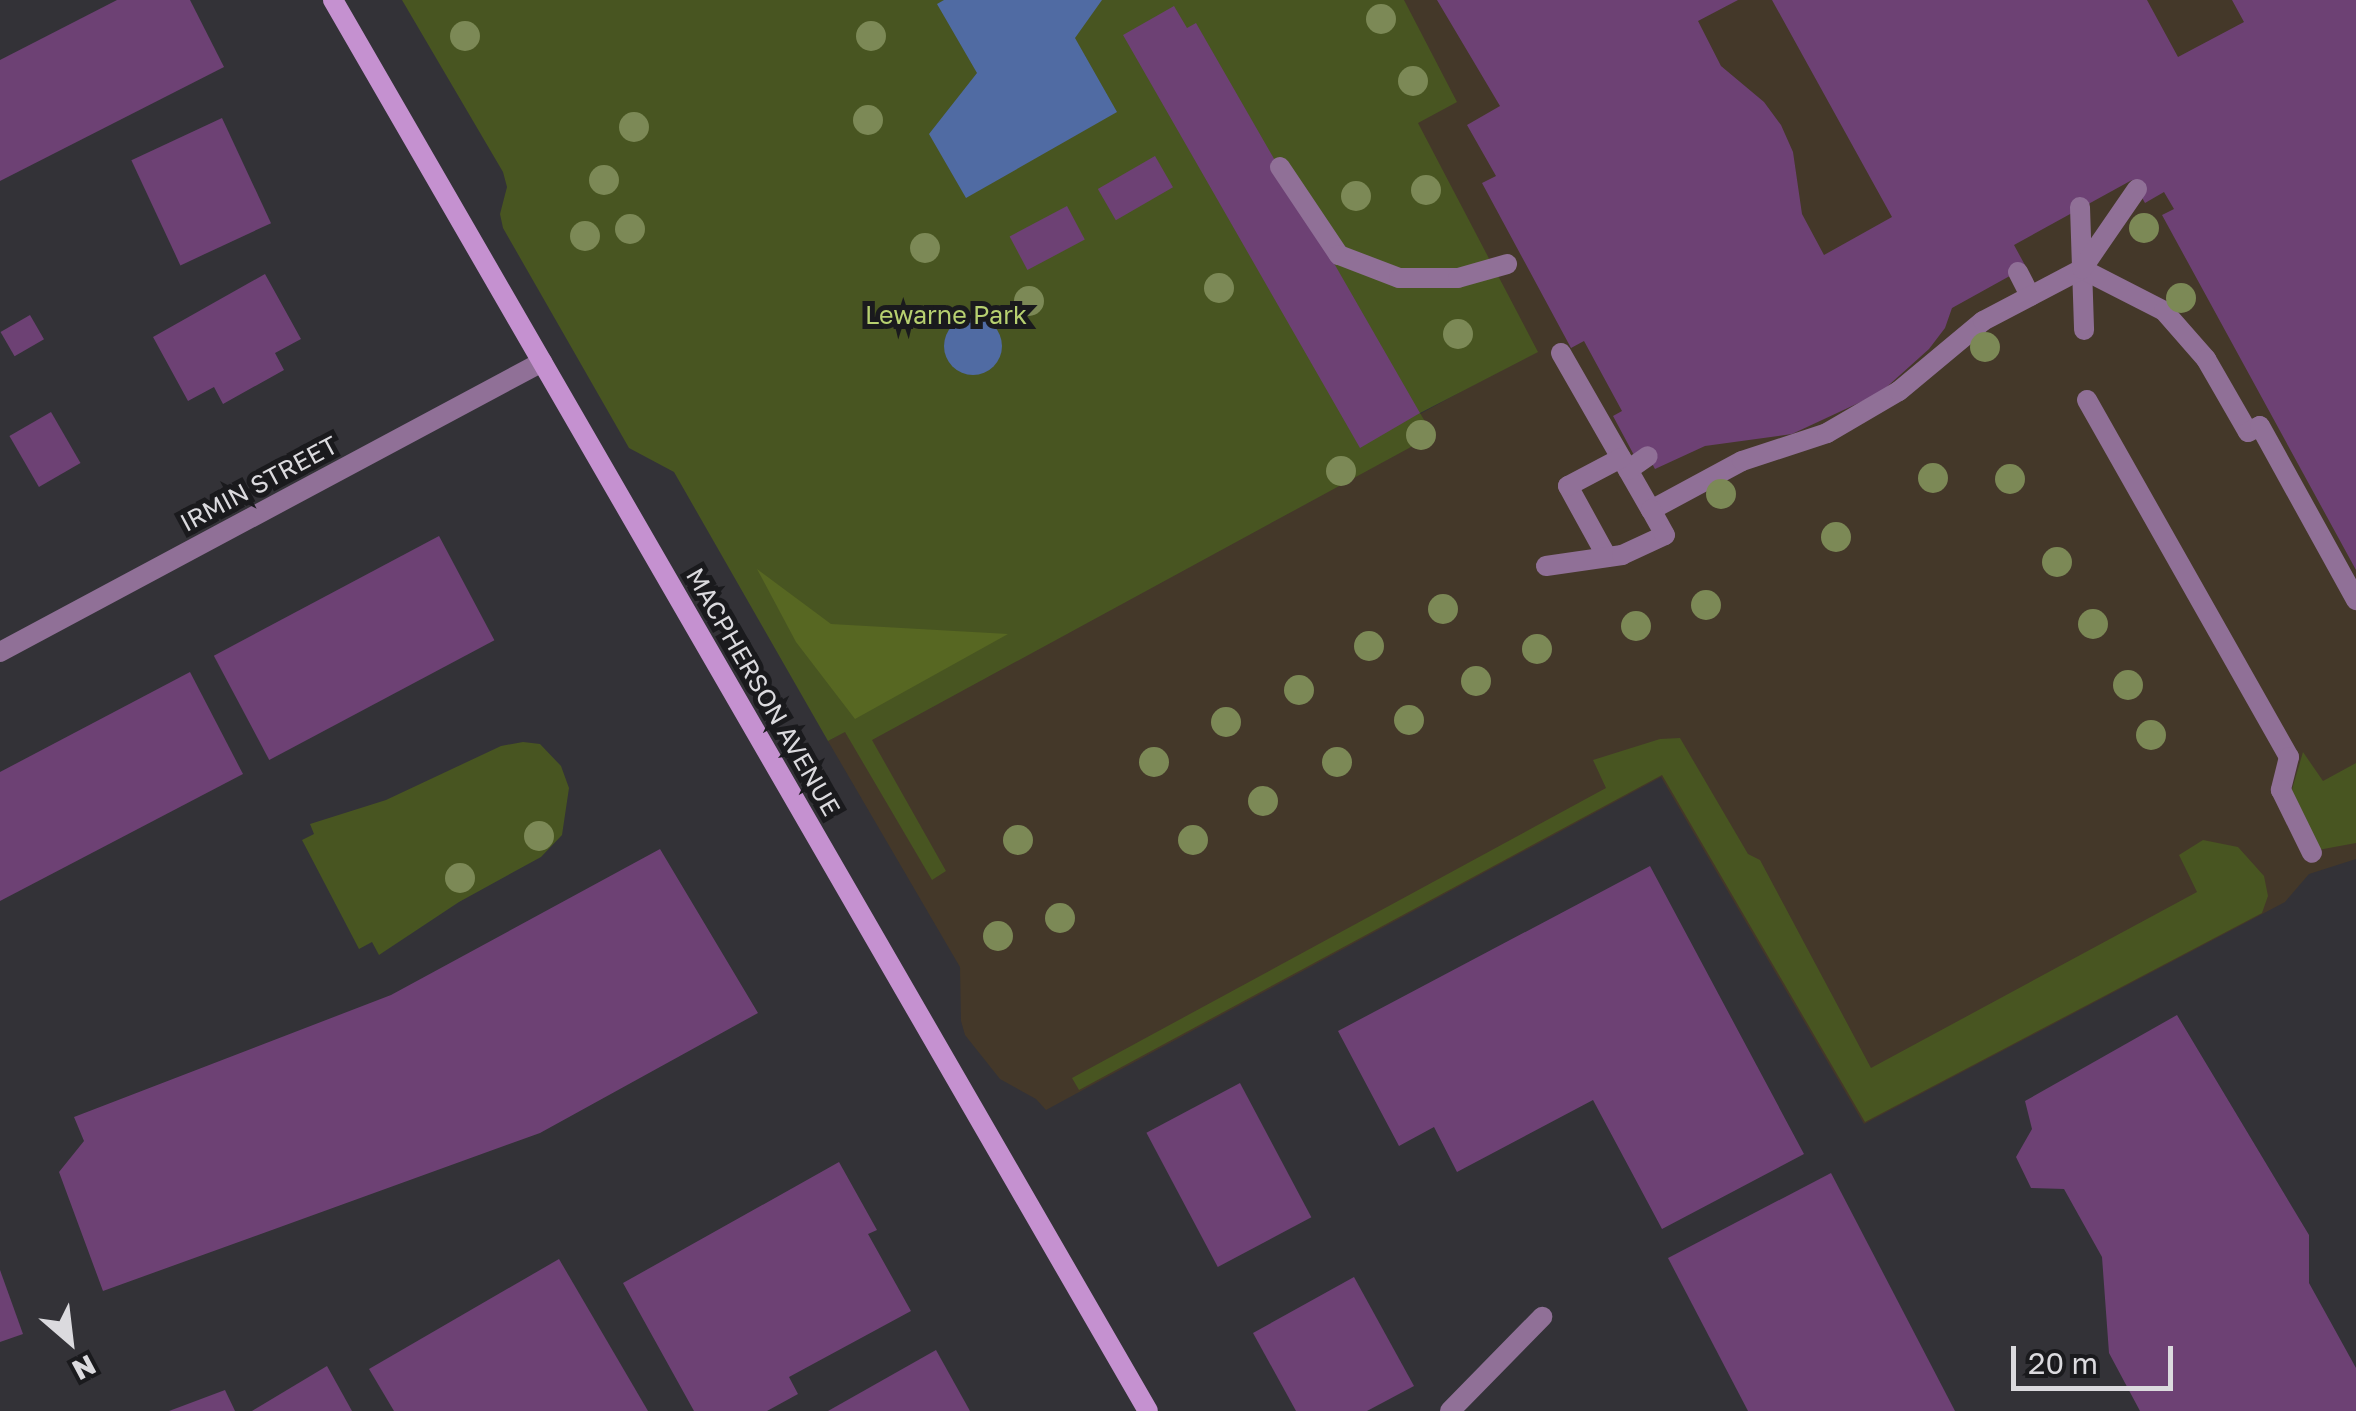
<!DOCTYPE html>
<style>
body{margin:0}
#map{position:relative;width:2356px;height:1411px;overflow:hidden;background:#333237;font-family:"Golos Text",sans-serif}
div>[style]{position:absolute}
.education>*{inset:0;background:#443829}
.green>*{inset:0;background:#485521}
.forest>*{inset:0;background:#576722}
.water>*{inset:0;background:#506ba3}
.round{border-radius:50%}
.building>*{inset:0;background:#6d4174;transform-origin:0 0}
.lane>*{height:20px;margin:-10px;padding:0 10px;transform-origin:10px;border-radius:10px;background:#907097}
.street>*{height:20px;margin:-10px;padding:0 10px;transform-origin:10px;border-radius:10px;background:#907097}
.secondary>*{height:20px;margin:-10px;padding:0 10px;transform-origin:10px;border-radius:10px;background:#c591d0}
.trees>*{width:30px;height:30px;margin:-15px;border-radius:50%;background:#7c8956}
span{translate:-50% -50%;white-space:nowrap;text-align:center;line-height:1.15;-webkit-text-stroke:10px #1a1a1d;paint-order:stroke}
.park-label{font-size:25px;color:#b7d070}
.street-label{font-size:25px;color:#dbdade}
.north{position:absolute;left:20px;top:1291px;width:100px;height:100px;-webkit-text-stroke:8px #1a1a1d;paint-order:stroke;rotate:152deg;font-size:28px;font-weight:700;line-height:40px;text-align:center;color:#dbdade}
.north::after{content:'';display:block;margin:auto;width:35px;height:45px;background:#dbdade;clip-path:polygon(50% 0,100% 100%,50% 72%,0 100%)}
.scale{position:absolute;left:2011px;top:1346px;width:162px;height:45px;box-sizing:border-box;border:5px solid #dbdade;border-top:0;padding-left:12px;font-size:30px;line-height:35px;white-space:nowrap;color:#dbdade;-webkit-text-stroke:8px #1a1a1d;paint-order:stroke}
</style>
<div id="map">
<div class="education">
<i style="clip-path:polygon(1347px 0,2356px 0,2356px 859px,2309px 874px,2285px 902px,1864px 1124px,1661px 777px,1046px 1110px,1036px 1099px,1000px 1079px,965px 1035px,961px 1021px,960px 967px,828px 741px,1460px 392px)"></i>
</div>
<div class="green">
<i style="clip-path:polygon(402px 0,1404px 0,1457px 102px,1418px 123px,1538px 352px,1420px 413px,1433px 435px,872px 740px,946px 871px,932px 880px,845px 732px,828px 741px,674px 472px,629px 448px,503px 228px,500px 214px,507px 187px,503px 172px)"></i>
<i style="clip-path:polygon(1680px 738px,1748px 854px,1760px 860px,1871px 1068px,2197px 892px,2179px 855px,2203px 840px,2238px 847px,2264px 876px,2268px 896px,2262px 913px,1865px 1122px,1662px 775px,1079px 1090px,1072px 1078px,1606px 788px,1593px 760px,1660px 739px)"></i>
<i style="clip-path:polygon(523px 742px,540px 744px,561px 766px,569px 788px,562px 835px,541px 857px,459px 902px,379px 955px,372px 942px,359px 949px,302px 840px,314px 834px,310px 824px,386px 800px,501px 746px)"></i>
<i style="clip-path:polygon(2303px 752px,2323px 781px,2356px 763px,2356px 843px,2318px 850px,2290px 796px)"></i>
</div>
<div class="forest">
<i style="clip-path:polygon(757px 569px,831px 624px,1008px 634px,855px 719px,796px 642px)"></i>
</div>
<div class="water">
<i style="clip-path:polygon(944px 0,1102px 0,1075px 38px,1117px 112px,966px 198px,929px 134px,977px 73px,937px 4px)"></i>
<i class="round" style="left:944px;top:317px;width:58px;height:58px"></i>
</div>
<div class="building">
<i style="clip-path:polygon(117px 0,190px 0,224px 67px,0 181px,0 60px)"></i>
<i style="clip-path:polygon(1437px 0,1738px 0,1698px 21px,1721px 66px,1764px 102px,1781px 125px,1793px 152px,1802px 214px,1824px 255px,1892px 217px,1772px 0,2147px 0,2178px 57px,2244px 22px,2232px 0,2356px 0,2356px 570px,2162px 215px,2174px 209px,2164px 192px,2145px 203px,2132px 180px,2014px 245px,2026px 267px,1952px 308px,1945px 328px,1929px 349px,1880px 393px,1792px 434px,1705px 446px,1655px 469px,1645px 451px,1635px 457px,1613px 416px,1622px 411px,1584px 341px,1571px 348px,1482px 183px,1496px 176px,1467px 125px,1500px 106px)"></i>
<i style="clip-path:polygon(1174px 6px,1187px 28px,1196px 23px,1420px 413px,1360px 448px,1123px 35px)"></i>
<i style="left:222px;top:118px;width:116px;height:100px;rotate:65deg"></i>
<i style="left:1155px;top:156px;width:36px;height:66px;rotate:60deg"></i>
<i style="left:1067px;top:206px;width:38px;height:65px;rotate:62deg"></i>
<i style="clip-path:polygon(265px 274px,301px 339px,275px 353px,284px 370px,223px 404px,214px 387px,188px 401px,153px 337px)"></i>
<i style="left:30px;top:315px;width:28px;height:34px;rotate:60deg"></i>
<i style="left:51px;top:412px;width:59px;height:48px;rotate:60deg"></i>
<i style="left:439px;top:536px;width:118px;height:255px;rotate:62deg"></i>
<i style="clip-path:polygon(190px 672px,243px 774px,0 901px,0 772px)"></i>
<i style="clip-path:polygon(660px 849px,758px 1013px,540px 1133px,103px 1291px,59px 1172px,84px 1141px,74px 1117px,391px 995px)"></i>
<i style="clip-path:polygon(1650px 866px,1804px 1154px,1662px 1229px,1593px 1100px,1457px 1172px,1434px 1127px,1399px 1146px,1338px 1031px)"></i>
<i style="clip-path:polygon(2177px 1015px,2309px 1235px,2309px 1283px,2356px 1368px,2356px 1411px,2140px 1411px,2109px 1353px,2102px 1257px,2064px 1189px,2031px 1188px,2016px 1157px,2032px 1129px,2025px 1101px)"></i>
<i style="left:1240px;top:1083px;width:152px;height:106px;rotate:62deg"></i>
<i style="clip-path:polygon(839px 1162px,877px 1230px,868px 1234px,911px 1311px,789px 1377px,798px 1394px,767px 1411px,694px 1411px,623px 1283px)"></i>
<i style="clip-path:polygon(1831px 1173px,1955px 1411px,1748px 1411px,1668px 1258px)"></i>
<i style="clip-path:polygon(559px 1259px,648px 1411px,394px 1411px,369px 1369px)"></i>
<i style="clip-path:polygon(0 1270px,23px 1334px,0 1342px)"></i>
<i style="clip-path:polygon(1354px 1277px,1414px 1386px,1367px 1411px,1296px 1411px,1253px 1333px)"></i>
<i style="clip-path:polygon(936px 1350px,970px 1411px,828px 1411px)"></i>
<i style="clip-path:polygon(327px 1366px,352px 1411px,252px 1411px)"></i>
<i style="clip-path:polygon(225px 1390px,235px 1411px,169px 1411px)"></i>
</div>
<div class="lane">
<i style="left:1450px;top:1411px;width:132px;rotate:-45.6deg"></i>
</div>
<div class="street">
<i style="left:1280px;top:167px;width:106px;rotate:56.2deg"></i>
<i style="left:1339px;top:255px;width:64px;rotate:21deg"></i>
<i style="left:1399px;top:278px;width:59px"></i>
<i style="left:1458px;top:278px;width:51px;rotate:-15.9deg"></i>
<i style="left:2080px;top:207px;width:123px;rotate:88.1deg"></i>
<i style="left:2082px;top:269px;width:92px;rotate:27.1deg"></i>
<i style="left:2164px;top:311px;width:64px;rotate:48.8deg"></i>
<i style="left:2206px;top:359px;width:84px;rotate:60.1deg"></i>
<i style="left:2248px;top:432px;width:13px;rotate:-27deg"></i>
<i style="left:2260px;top:426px;width:199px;rotate:61.1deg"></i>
<i style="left:2018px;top:272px;width:27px;rotate:63deg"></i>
<i style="left:1561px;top:353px;width:181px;rotate:60.2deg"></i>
<i style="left:1651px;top:510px;width:103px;rotate:-28.3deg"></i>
<i style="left:1742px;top:461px;width:89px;rotate:-18.2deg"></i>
<i style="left:1827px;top:433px;width:83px;rotate:-30.3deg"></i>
<i style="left:1899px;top:391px;width:109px;rotate:-39.8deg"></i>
<i style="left:1983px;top:321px;width:112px;rotate:-27.7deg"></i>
<i style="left:2082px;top:269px;width:97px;rotate:-55.5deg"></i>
<i style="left:2087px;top:400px;width:410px;rotate:60.5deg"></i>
<i style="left:2289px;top:757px;width:34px;rotate:104deg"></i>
<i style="left:2281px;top:790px;width:70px;rotate:63.8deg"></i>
<i style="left:1628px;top:470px;width:24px;rotate:-35deg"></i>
<i style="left:1607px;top:557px;width:81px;rotate:-118.8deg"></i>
<i style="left:1568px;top:486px;width:60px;rotate:-27.8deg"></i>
<i style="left:1546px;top:566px;width:77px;rotate:-8.2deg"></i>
<i style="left:1622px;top:555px;width:47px;rotate:-24.9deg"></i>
<i style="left:1665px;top:535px;width:29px;rotate:-119deg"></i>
<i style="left:0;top:652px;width:615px;rotate:-28.15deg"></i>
</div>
<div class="secondary">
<i style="left:333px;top:0;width:1629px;rotate:59.99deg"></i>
</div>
<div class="trees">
<i style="left:1381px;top:19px"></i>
<i style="left:465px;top:36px"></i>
<i style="left:871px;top:36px"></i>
<i style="left:1413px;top:81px"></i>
<i style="left:868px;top:120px"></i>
<i style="left:634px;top:127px"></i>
<i style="left:604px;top:180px"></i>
<i style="left:1426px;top:190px"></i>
<i style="left:1356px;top:196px"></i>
<i style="left:2144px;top:228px"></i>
<i style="left:630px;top:229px"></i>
<i style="left:585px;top:236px"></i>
<i style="left:925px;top:248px"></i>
<i style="left:1219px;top:288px"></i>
<i style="left:2181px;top:298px"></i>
<i style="left:1029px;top:301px"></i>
<i style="left:1458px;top:334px"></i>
<i style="left:1985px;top:347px"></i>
<i style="left:1421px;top:435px"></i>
<i style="left:1341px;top:471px"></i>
<i style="left:1933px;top:478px"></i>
<i style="left:2010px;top:479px"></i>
<i style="left:1721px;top:494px"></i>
<i style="left:1836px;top:537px"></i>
<i style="left:2057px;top:562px"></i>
<i style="left:1706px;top:605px"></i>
<i style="left:1443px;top:609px"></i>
<i style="left:2093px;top:624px"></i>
<i style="left:1636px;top:626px"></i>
<i style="left:1369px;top:646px"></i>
<i style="left:1537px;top:649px"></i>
<i style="left:1476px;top:681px"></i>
<i style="left:2128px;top:685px"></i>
<i style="left:1299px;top:690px"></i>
<i style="left:1409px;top:720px"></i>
<i style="left:1226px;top:722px"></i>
<i style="left:2151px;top:735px"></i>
<i style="left:1154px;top:762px"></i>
<i style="left:1337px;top:762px"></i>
<i style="left:1263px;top:801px"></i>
<i style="left:539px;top:836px"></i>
<i style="left:1018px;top:840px"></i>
<i style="left:1193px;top:840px"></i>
<i style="left:460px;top:878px"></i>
<i style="left:1060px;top:918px"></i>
<i style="left:998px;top:936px"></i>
</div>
<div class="park-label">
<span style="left:946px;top:315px">Lewarne Park</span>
</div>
<div class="street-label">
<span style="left:259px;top:484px;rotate:-28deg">IRMIN STREET</span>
<span style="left:763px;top:692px;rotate:60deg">MACPHERSON AVENUE</span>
</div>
<div class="north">N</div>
<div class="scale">20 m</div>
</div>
